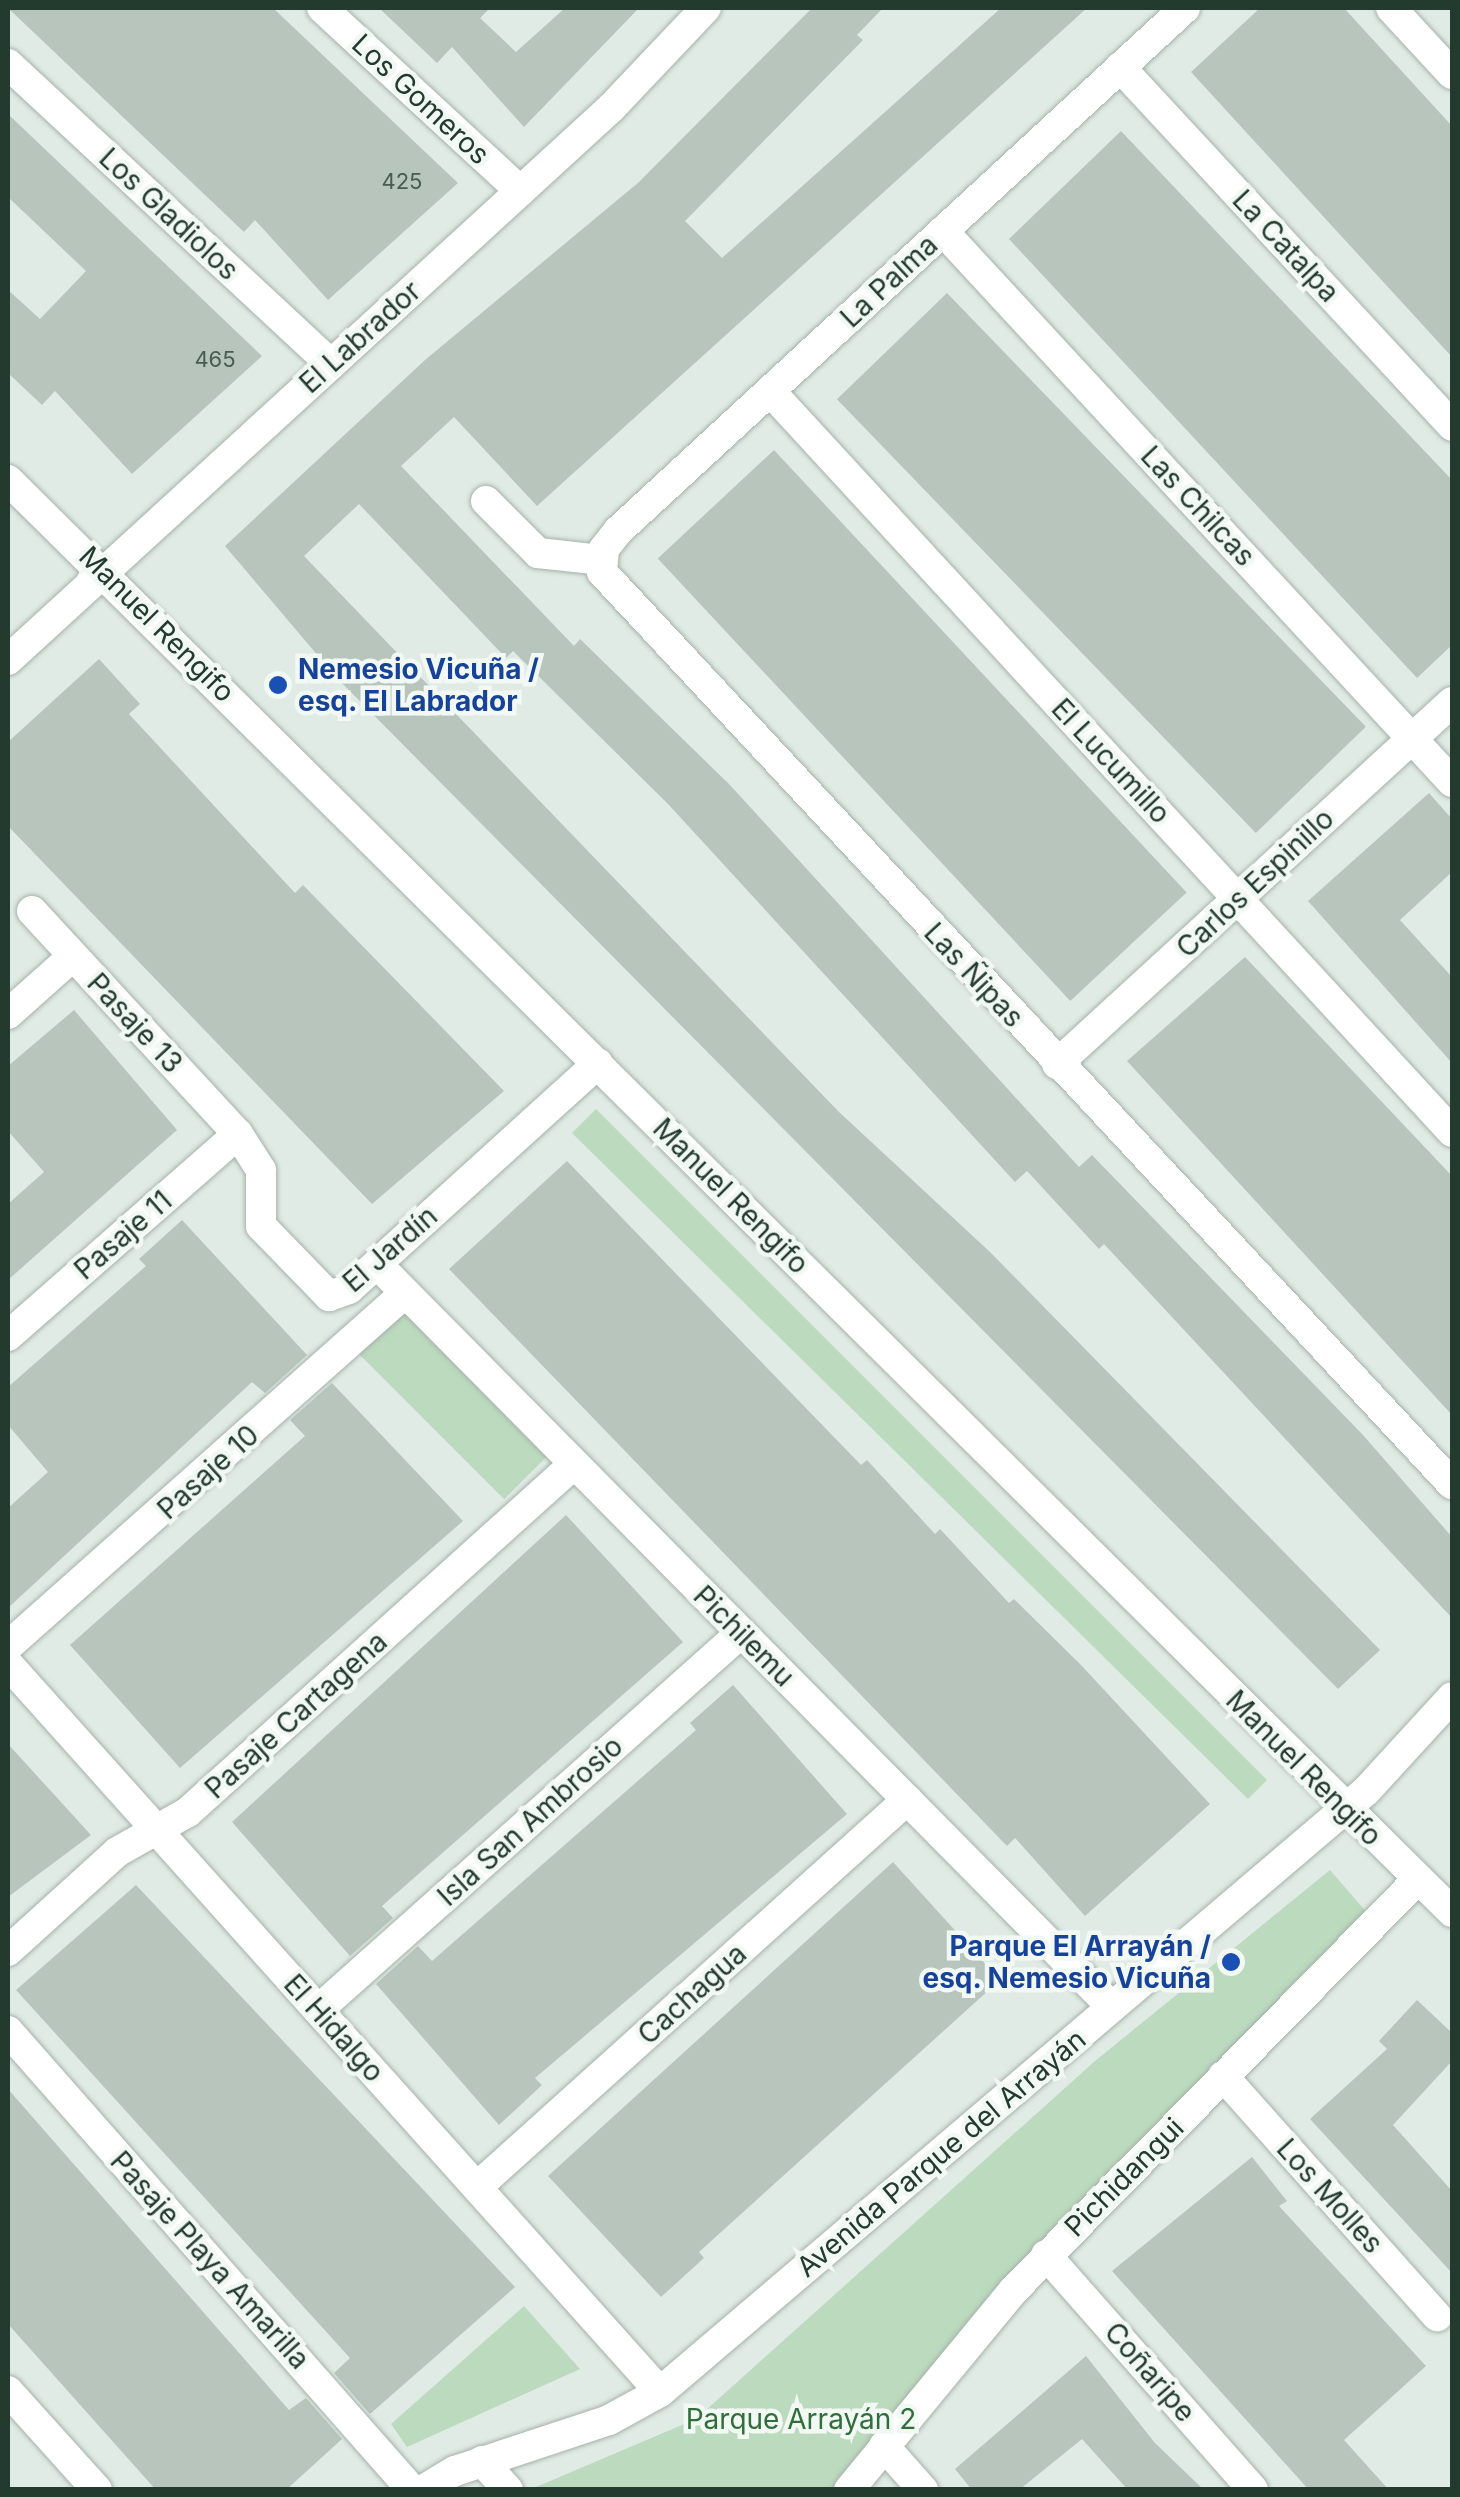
<!DOCTYPE html>
<meta charset="utf-8">
<style>
body{margin:0}
#map{position:relative;width:1460px;height:2497px;overflow:hidden;background:#e1ebe5;font-family:Inter,sans-serif}
div>[style]{position:absolute}
.green>*{inset:0;background:#bcdabd;transform-origin:0 0}
.building>*{inset:0;background:#b7c5bd;transform-origin:0 0}
.roads{filter:drop-shadow(0 0 2px #a4b2ab) drop-shadow(0 0 2px #a4b2ab)}
.minor>*{height:30px;margin:-15px;padding:0 15px;transform-origin:15px;border-radius:15px;background:#fff}
.dots>*{width:28px;height:28px;translate:-50% -50%;box-sizing:border-box;border:5px solid #f2f8f3;border-radius:50%}
span{translate:-50% -50%;white-space:nowrap;text-align:center;line-height:1.15;-webkit-text-stroke:9px #f2f8f3;paint-order:stroke}
.number-label{font-size:22px;color:#485d52}
.number-label span{-webkit-text-stroke-width:0}
.street-label{font-size:28px;color:#233a2f}
.transit-label{font-size:28px;color:#164399;font-weight:700}
.left{translate:0 -50%;text-align:left}
.right{translate:-100% -50%;text-align:right}
.park-label{font-size:28px;color:#306e3b}
.frame{position:absolute;inset:0;border:10px solid #233a2f;pointer-events:none}
</style>
<div id="map">
<div class="green">
<i style="clip-path:polygon(596px 1109px,1267px 1780px,1248px 1799px,572px 1133px)"></i>
<i style="left:403px;top:1309px;width:206px;height:63px;rotate:45deg"></i>
<i style="clip-path:polygon(1330px 1870px,1369px 1915px,836px 2489px,536px 2487px,696px 2419px,1095px 2061px)"></i>
<i style="clip-path:polygon(524px 2306px,580px 2369px,407px 2447px,391px 2424px)"></i>
</div>
<div class="building">
<i style="clip-path:polygon(8px 8px,273px 8px,458px 183px,328px 300px,255px 220px,244px 232px)"></i>
<i style="clip-path:polygon(379px 8px,490px 8px,480px 18px,516px 52px,565px 8px,639px 8px,524px 127px,452px 47px,437px 63px)"></i>
<i style="clip-path:polygon(812px 8px,883px 8px,857px 35px,863px 40px,685px 221px,722px 258px,1001px 8px,1087px 8px,537px 506px,454px 417px,401px 466px,574px 646px,580px 639px,730px 785px,1079px 1167px,1092px 1155px,1363px 1435px,1452px 1537px,1452px 1618px,1104px 1244px,1099px 1249px,1027px 1171px,1015px 1182px,668px 804px,513px 651px,506px 658px,359px 504px,304px 556px,839px 1112px,990px 1252px,1380px 1650px,1338px 1689px,336px 677px,225px 546px,425px 360px,639px 182px)"></i>
<i style="clip-path:polygon(1260px 8px,1344px 8px,1452px 126px,1452px 357px,1191px 72px)"></i>
<i style="clip-path:polygon(8px 114px,262px 356px,132px 474px,55px 391px,42px 405px,8px 373px,8px 290px,40px 319px,86px 271px,8px 197px)"></i>
<i style="clip-path:polygon(1121px 131px,1452px 480px,1452px 645px,1417px 678px,1009px 239px)"></i>
<i style="left:947px;top:293px;width:603px;height:153px;rotate:46deg"></i>
<i style="left:774px;top:450px;width:605px;height:159px;rotate:47deg"></i>
<i style="clip-path:polygon(99px 659px,140px 704px,129px 714px,295px 893px,303px 885px,504px 1091px,372px 1204px,8px 826px,8px 742px)"></i>
<i style="clip-path:polygon(1429px 793px,1452px 819px,1452px 872px,1400px 920px,1452px 977px,1452px 1063px,1308px 901px)"></i>
<i style="clip-path:polygon(1245px 957px,1452px 1176px,1452px 1415px,1127px 1061px)"></i>
<i style="clip-path:polygon(74px 1010px,177px 1130px,8px 1280px,8px 1204px,44px 1172px,8px 1131px,8px 1066px)"></i>
<i style="clip-path:polygon(567px 1161px,861px 1465px,867px 1460px,935px 1534px,940px 1529px,1009px 1603px,1014px 1599px,1081px 1665px,1210px 1804px,1085px 1916px,1015px 1838px,1007px 1846px,449px 1269px)"></i>
<i style="clip-path:polygon(182px 1220px,307px 1355px,265px 1393px,252px 1382px,8px 1608px,8px 1508px,48px 1472px,8px 1425px,8px 1387px,146px 1266px,139px 1259px)"></i>
<i style="clip-path:polygon(332px 1383px,463px 1521px,180px 1768px,70px 1645px,305px 1436px,290px 1420px)"></i>
<i style="clip-path:polygon(566px 1515px,683px 1642px,382px 1906px,393px 1918px,350px 1956px,232px 1822px)"></i>
<i style="clip-path:polygon(733px 1685px,847px 1814px,535px 2078px,542px 2085px,499px 2125px,376px 1984px,418px 1946px,432px 1961px,696px 1730px,690px 1723px)"></i>
<i style="clip-path:polygon(8px 1744px,91px 1835px,8px 1897px)"></i>
<i style="clip-path:polygon(893px 1862px,1000px 1980px,699px 2252px,704px 2258px,661px 2297px,548px 2176px)"></i>
<i style="clip-path:polygon(136px 1885px,515px 2287px,370px 2414px,334px 2373px,350px 2358px,16px 1990px)"></i>
<i style="clip-path:polygon(1417px 2000px,1452px 2033px,1452px 2061px,1393px 2125px,1452px 2191px,1452px 2273px,1310px 2119px,1387px 2049px,1379px 2041px)"></i>
<i style="clip-path:polygon(8px 2089px,289px 2410px,306px 2398px,342px 2439px,286px 2490px,156px 2490px,8px 2324px)"></i>
<i style="clip-path:polygon(1252px 2157px,1287px 2201px,1279px 2206px,1426px 2366px,1344px 2440px,1389px 2490px,1309px 2490px,1112px 2271px)"></i>
<i style="clip-path:polygon(1086px 2356px,1155px 2443px,1204px 2490px,1128px 2490px,1082px 2439px,1019px 2490px,972px 2490px,955px 2469px)"></i>
</div>
<div class="roads">
<div class="minor">
<i style="left:322px;top:8px;width:270px;rotate:42.7deg"></i>
<i style="left:1185px;top:8px;width:771px;rotate:137.31deg"></i>
<i style="left:618px;top:531px;width:23px;rotate:128deg"></i>
<i style="left:604px;top:549px;width:23px;rotate:95deg"></i>
<i style="left:602px;top:572px;width:1247px;rotate:47.02deg"></i>
<i style="left:1391px;top:8px;width:90px;rotate:47.3deg"></i>
<i style="left:8px;top:64px;width:441px;rotate:42.9deg"></i>
<i style="left:1120px;top:67px;width:489px;rotate:47.2deg"></i>
<i style="left:943px;top:231px;width:750px;rotate:47.27deg"></i>
<i style="left:770px;top:391px;width:1007px;rotate:47.37deg"></i>
<i style="left:8px;top:480px;width:2034px;rotate:44.76deg"></i>
<i style="left:486px;top:501px;width:74px;rotate:45deg"></i>
<i style="left:538px;top:553px;width:63px;rotate:6.3deg"></i>
<i style="left:8px;top:660px;width:818px;rotate:-42.47deg"></i>
<i style="left:611px;top:108px;width:138px;rotate:-46.5deg"></i>
<i style="left:32px;top:911px;width:304px;rotate:47.3deg"></i>
<i style="left:238px;top:1134px;width:43px;rotate:57.4deg"></i>
<i style="left:261px;top:1170px;width:56px;rotate:90deg"></i>
<i style="left:261px;top:1226px;width:98px;rotate:45.8deg"></i>
<i style="left:329px;top:1296px;width:21px;rotate:-19deg"></i>
<i style="left:349px;top:1289px;width:336px;rotate:-42.2deg"></i>
<i style="left:8px;top:1014px;width:87px;rotate:-41.7deg"></i>
<i style="left:1057px;top:1064px;width:536px;rotate:-42.5deg"></i>
<i style="left:377px;top:1264px;width:1045px;rotate:45.31deg"></i>
<i style="left:8px;top:1336px;width:306px;rotate:-41.3deg"></i>
<i style="left:8px;top:1646px;width:531px;rotate:-41.64deg"></i>
<i style="left:8px;top:1664px;width:977px;rotate:48.15deg"></i>
<i style="left:8px;top:1951px;width:147px;rotate:-42.2deg"></i>
<i style="left:117px;top:1852px;width:81px;rotate:-29.4deg"></i>
<i style="left:188px;top:1812px;width:520px;rotate:-42.04deg"></i>
<i style="left:318px;top:2010px;width:567px;rotate:-41.71deg"></i>
<i style="left:8px;top:2031px;width:611px;rotate:48.65deg"></i>
<i style="left:1223px;top:2076px;width:322px;rotate:48.3deg"></i>
<i style="left:477px;top:2187px;width:579px;rotate:-41.99deg"></i>
<i style="left:1046px;top:2255px;width:313px;rotate:48.6deg"></i>
<i style="left:8px;top:2391px;width:133px;rotate:48deg"></i>
<i style="left:884px;top:2446px;width:59px;rotate:48.4deg"></i>
<i style="left:482px;top:2461px;width:39px;rotate:48deg"></i>
<i style="left:423px;top:2490px;width:37px;rotate:-31deg"></i>
<i style="left:455px;top:2471px;width:162px;rotate:-18.3deg"></i>
<i style="left:609px;top:2420px;width:58px;rotate:-28.8deg"></i>
<i style="left:660px;top:2392px;width:927px;rotate:-40.41deg"></i>
<i style="left:1366px;top:1791px;width:127px;rotate:-47.5deg"></i>
<i style="left:849px;top:2490px;width:259px;rotate:-50.5deg"></i>
<i style="left:1014px;top:2290px;width:575px;rotate:-45.49deg"></i>
</div>
</div>
<div class="dots">
<i style="left:278px;top:685px;background:#1a4fb4"></i>
<i style="left:1231px;top:1962px;background:#1a4fb4"></i>
</div>
<div class="number-label">
<span style="left:402px;top:182px">425</span>
<span style="left:215px;top:360px">465</span>
</div>
<div class="street-label">
<span style="left:421px;top:99px;rotate:43deg">Los Gomeros</span>
<span style="left:169px;top:214px;rotate:43deg">Los Gladiolos</span>
<span style="left:1286px;top:246px;rotate:47deg">La Catalpa</span>
<span style="left:889px;top:281px;rotate:-43deg">La Palma</span>
<span style="left:360px;top:337px;rotate:-42deg">El Labrador</span>
<span style="left:1198px;top:506px;rotate:47deg">Las Chilcas</span>
<span style="left:157px;top:624px;rotate:45deg">Manuel Rengifo</span>
<span style="left:1111px;top:761px;rotate:47deg">El Lucumillo</span>
<span style="left:1255px;top:883px;rotate:-43deg">Carlos Espinillo</span>
<span style="left:974px;top:975px;rotate:47deg">Las Ñipas</span>
<span style="left:135px;top:1023px;rotate:47deg">Pasaje 13</span>
<span style="left:731px;top:1196px;rotate:45deg">Manuel Rengifo</span>
<span style="left:123px;top:1235px;rotate:-41deg">Pasaje 11</span>
<span style="left:390px;top:1249px;rotate:-41deg">El Jardín</span>
<span style="left:208px;top:1472px;rotate:-42deg">Pasaje 10</span>
<span style="left:744px;top:1636px;rotate:45deg">Pichilemu</span>
<span style="left:296px;top:1715px;rotate:-42deg">Pasaje Cartagena</span>
<span style="left:1304px;top:1768px;rotate:45deg">Manuel Rengifo</span>
<span style="left:530px;top:1821px;rotate:-42deg">Isla San Ambrosio</span>
<span style="left:692px;top:1994px;rotate:-42deg">Cachagua</span>
<span style="left:334px;top:2028px;rotate:48deg">El Hidalgo</span>
<span style="left:941px;top:2153px;rotate:-40deg">Avenida Parque del Arrayán</span>
<span style="left:1124px;top:2177px;rotate:-45deg">Pichidangui</span>
<span style="left:1330px;top:2196px;rotate:48deg">Los Molles</span>
<span style="left:210px;top:2260px;rotate:48deg">Pasaje Playa Amarilla</span>
<span style="left:1150px;top:2372px;rotate:49deg">Coñaripe</span>
</div>
<div class="transit-label">
<span class="left" style="left:298px;top:685px">Nemesio Vicuña /<br>esq. El Labrador</span>
<span class="right" style="left:1211px;top:1962px">Parque El Arrayán /<br>esq. Nemesio Vicuña</span>
</div>
<div class="park-label">
<span style="left:801px;top:2419px">Parque Arrayán 2</span>
</div>
<div class="frame"></div>
</div>
